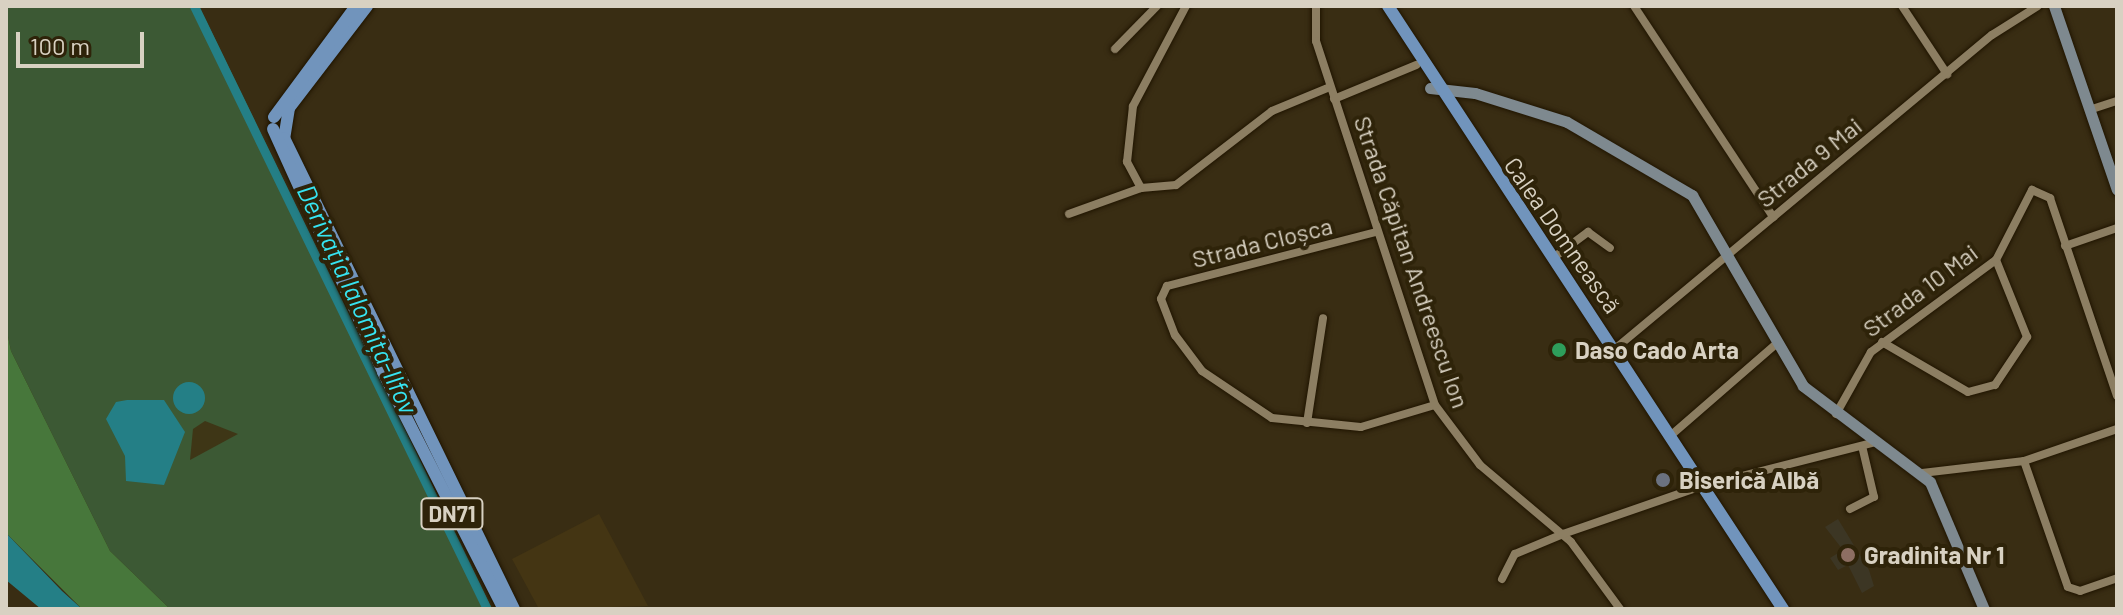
<!DOCTYPE html>
<meta charset="utf-8">
<style>
body{margin:0}
#map{position:relative;width:2123px;height:615px;overflow:hidden;background:#392d13;font-family:Barlow,sans-serif}
div>[style]{position:absolute}
.built>*{inset:0;background:#443513}
.education>*{inset:0;background:#3c3624}
.green>*{inset:0;background:#3c5934}
.forest>*{inset:0;background:#47773b}
.sand>*{inset:0;background:#3e3616}
.water>*{inset:0;background:#247f86}
.round{border-radius:50%}
.canal>*{height:9px;margin:-4.5px;padding:0 4.5px;transform-origin:4.5px;border-radius:4.5px;background:#247f86}
.roads{filter:drop-shadow(0 0 2px #201500) drop-shadow(0 0 2px #201500)}
.street>*{height:8px;margin:-4px;padding:0 4px;transform-origin:4px;border-radius:4px;background:#8c7e62}
.secondary>*{height:11px;margin:-5.5px;padding:0 5.5px;transform-origin:5.5px;border-radius:5.5px;background:#7e898f}
.primary>*{height:12px;margin:-6px;padding:0 6px;transform-origin:6px;border-radius:6px;background:#7194bc}
.dots>*{width:22px;height:22px;translate:-50% -50%;box-sizing:border-box;border:4px solid #2e2309;border-radius:50%}
span{translate:-50% -50%;white-space:nowrap;text-align:center;line-height:1.15;-webkit-text-stroke:8px #2e2309;paint-order:stroke}
.shield-label span{padding:2px 6px;background:#2e2309;border:2px solid;border-radius:6px;-webkit-text-stroke-width:0}
.shield-label{font-size:22px;color:#d8d1c2;font-weight:700}
.street-label{font-size:24px;color:#d8d1c2}
.poi-label{font-size:24px;color:#d8d1c2;font-weight:700}
.left{translate:0 -50%;text-align:left}
.water-label{font-size:26px;color:#36e4f1;font-style:italic}
.frame{position:absolute;inset:0;border:8px solid #d8d1c2;pointer-events:none}
.scale{position:absolute;left:16px;top:32px;width:128px;height:36px;box-sizing:border-box;border:4px solid #d8d1c2;border-top:0;padding-left:10px;font-size:24px;line-height:28px;white-space:nowrap;color:#d8d1c2;-webkit-text-stroke:6px #2e2309;paint-order:stroke}
</style>
<div id="map">
<div class="built">
<i style="clip-path:polygon(599px 514px,648px 606px,539px 609px,512px 559px)"></i>
</div>
<div class="education">
<i style="clip-path:polygon(1838px 519px,1869px 570px,1874px 586px,1862px 593px,1848px 565px,1838px 570px,1830px 558px,1843px 550px,1825px 527px)"></i>
</div>
<div class="green">
<i style="clip-path:polygon(6px 6px,199px 6px,492px 609px,170px 609px,110px 551px,11px 351px,6px 327px)"></i>
</div>
<div class="forest">
<i style="clip-path:polygon(6px 327px,11px 351px,110px 551px,170px 609px,82px 609px,6px 533px)"></i>
</div>
<div class="sand">
<i style="clip-path:polygon(205px 421px,238px 434px,190px 460px,193px 429px)"></i>
</div>
<div class="water">
<i class="round" style="left:173px;top:382px;width:32px;height:32px"></i>
<i style="clip-path:polygon(127px 400px,164px 400px,185px 432px,164px 485px,126px 481px,125px 456px,106px 419px,116px 402px)"></i>
<i style="clip-path:polygon(6px 533px,62px 591px,82px 609px,41px 609px,6px 580px)"></i>
</div>
<div class="canal">
<i style="left:194px;top:6px;width:670px;rotate:64.08deg"></i>
</div>
<div class="roads">
<div class="street">
<i style="left:1316px;top:6px;width:35px;rotate:90deg"></i>
<i style="left:1316px;top:41px;width:383px;rotate:71.9deg"></i>
<i style="left:1435px;top:405px;width:75px;rotate:53.1deg"></i>
<i style="left:1480px;top:465px;width:119px;rotate:40.2deg"></i>
<i style="left:1571px;top:542px;width:83px;rotate:53.8deg"></i>
<i style="left:1634px;top:6px;width:253px;rotate:56.6deg"></i>
<i style="left:1902px;top:6px;width:82px;rotate:56.5deg"></i>
<i style="left:1115px;top:49px;width:60px;rotate:-45.7deg"></i>
<i style="left:1334px;top:99px;width:89px;rotate:-22.5deg"></i>
<i style="left:2089px;top:110px;width:29px;rotate:-18deg"></i>
<i style="left:1141px;top:188px;width:35px;rotate:-5deg"></i>
<i style="left:1176px;top:185px;width:121px;rotate:-37.6deg"></i>
<i style="left:1272px;top:111px;width:63px;rotate:-22.5deg"></i>
<i style="left:1141px;top:188px;width:30px;rotate:-118deg"></i>
<i style="left:1127px;top:162px;width:56px;rotate:-83.9deg"></i>
<i style="left:1133px;top:106px;width:113px;rotate:-62.1deg"></i>
<i style="left:1069px;top:214px;width:77px;rotate:-19.9deg"></i>
<i style="left:1376px;top:232px;width:216px;rotate:165.5deg"></i>
<i style="left:1167px;top:286px;width:14px;rotate:115deg"></i>
<i style="left:1161px;top:299px;width:39px;rotate:69deg"></i>
<i style="left:1175px;top:335px;width:45px;rotate:53.1deg"></i>
<i style="left:1202px;top:371px;width:84px;rotate:33.9deg"></i>
<i style="left:1272px;top:418px;width:89px;rotate:5.8deg"></i>
<i style="left:1361px;top:427px;width:77px;rotate:-16.6deg"></i>
<i style="left:2065px;top:246px;width:55px;rotate:-19.1deg"></i>
<i style="left:1553px;top:258px;width:44px;rotate:-36.6deg"></i>
<i style="left:1588px;top:232px;width:27px;rotate:36deg"></i>
<i style="left:1882px;top:342px;width:99px;rotate:30.2deg"></i>
<i style="left:1968px;top:392px;width:28px;rotate:-15deg"></i>
<i style="left:1995px;top:385px;width:58px;rotate:-56.3deg"></i>
<i style="left:2027px;top:337px;width:83px;rotate:-111.9deg"></i>
<i style="left:1610px;top:353px;width:497px;rotate:-39.8deg"></i>
<i style="left:1992px;top:35px;width:54px;rotate:-32.2deg"></i>
<i style="left:1836px;top:414px;width:71px;rotate:-60.6deg"></i>
<i style="left:1871px;top:352px;width:155px;rotate:-36.4deg"></i>
<i style="left:1996px;top:260px;width:79px;rotate:-62.8deg"></i>
<i style="left:2032px;top:190px;width:20px;rotate:24deg"></i>
<i style="left:2050px;top:198px;width:209px;rotate:71.3deg"></i>
<i style="left:1307px;top:423px;width:106px;rotate:-81.3deg"></i>
<i style="left:1669px;top:437px;width:143px;rotate:-41deg"></i>
<i style="left:2024px;top:461px;width:133px;rotate:70.8deg"></i>
<i style="left:2068px;top:587px;width:13px;rotate:18deg"></i>
<i style="left:2080px;top:591px;width:39px;rotate:-19deg"></i>
<i style="left:1922px;top:473px;width:103px;rotate:-6.7deg"></i>
<i style="left:2024px;top:461px;width:98px;rotate:-19deg"></i>
<i style="left:1850px;top:509px;width:27px;rotate:-27deg"></i>
<i style="left:1874px;top:497px;width:52px;rotate:-103.2deg"></i>
<i style="left:1502px;top:579px;width:28px;rotate:-63deg"></i>
<i style="left:1515px;top:554px;width:52px;rotate:-22.6deg"></i>
<i style="left:1563px;top:534px;width:144px;rotate:-19.1deg"></i>
<i style="left:1699px;top:487px;width:182px;rotate:-14.3deg"></i>
</div>
<div class="secondary">
<i style="left:2054px;top:6px;width:194px;rotate:71.1deg"></i>
<i style="left:1430px;top:88px;width:45px;rotate:6.3deg"></i>
<i style="left:1475px;top:93px;width:96px;rotate:17.5deg"></i>
<i style="left:1567px;top:122px;width:145px;rotate:30.3deg"></i>
<i style="left:1692px;top:195px;width:221px;rotate:59.8deg"></i>
<i style="left:1803px;top:386px;width:159px;rotate:37.1deg"></i>
<i style="left:1930px;top:482px;width:138px;rotate:67deg"></i>
</div>
<div class="primary">
<i style="left:367px;top:6px;width:128px;rotate:127.4deg"></i>
<i style="left:289px;top:108px;width:30px;rotate:99deg"></i>
<i style="left:284px;top:138px;width:524px;rotate:63.97deg"></i>
<i style="left:1388px;top:6px;width:721px;rotate:56.77deg"></i>
<i style="left:274px;top:117px;width:138px;rotate:-53.5deg"></i>
<i style="left:273px;top:129px;width:267px;rotate:65.6deg"></i>
<i style="left:383px;top:372px;width:266px;rotate:63deg"></i>
</div>
</div>
<div class="dots">
<i style="left:1559px;top:350px;background:#2e9e5b"></i>
<i style="left:1663px;top:480px;background:#6b7280"></i>
<i style="left:1848px;top:555px;background:#8d6e63"></i>
</div>
<div class="shield-label">
<span style="left:452px;top:514px">DN71</span>
</div>
<div class="street-label">
<span style="left:1809px;top:162px;rotate:-39deg">Strada 9 Mai</span>
<span style="left:1563px;top:235px;rotate:55deg">Calea Domnească</span>
<span style="left:1262px;top:242px;rotate:-14deg">Strada Cloșca</span>
<span style="left:1412px;top:262px;rotate:71deg">Strada Căpitan Andreescu Ion</span>
<span style="left:1920px;top:290px;rotate:-37deg">Strada 10 Mai</span>
</div>
<div class="poi-label">
<span class="left" style="left:1575px;top:350px">Daso Cado Arta</span>
<span class="left" style="left:1679px;top:480px">Biserică Albă</span>
<span class="left" style="left:1864px;top:555px">Gradinita Nr 1</span>
</div>
<div class="water-label">
<span style="left:358px;top:299px;rotate:65deg">Derivația Ialomița-Ilfov</span>
</div>
<div class="frame"></div>
<div class="scale">100 m</div>
</div>
